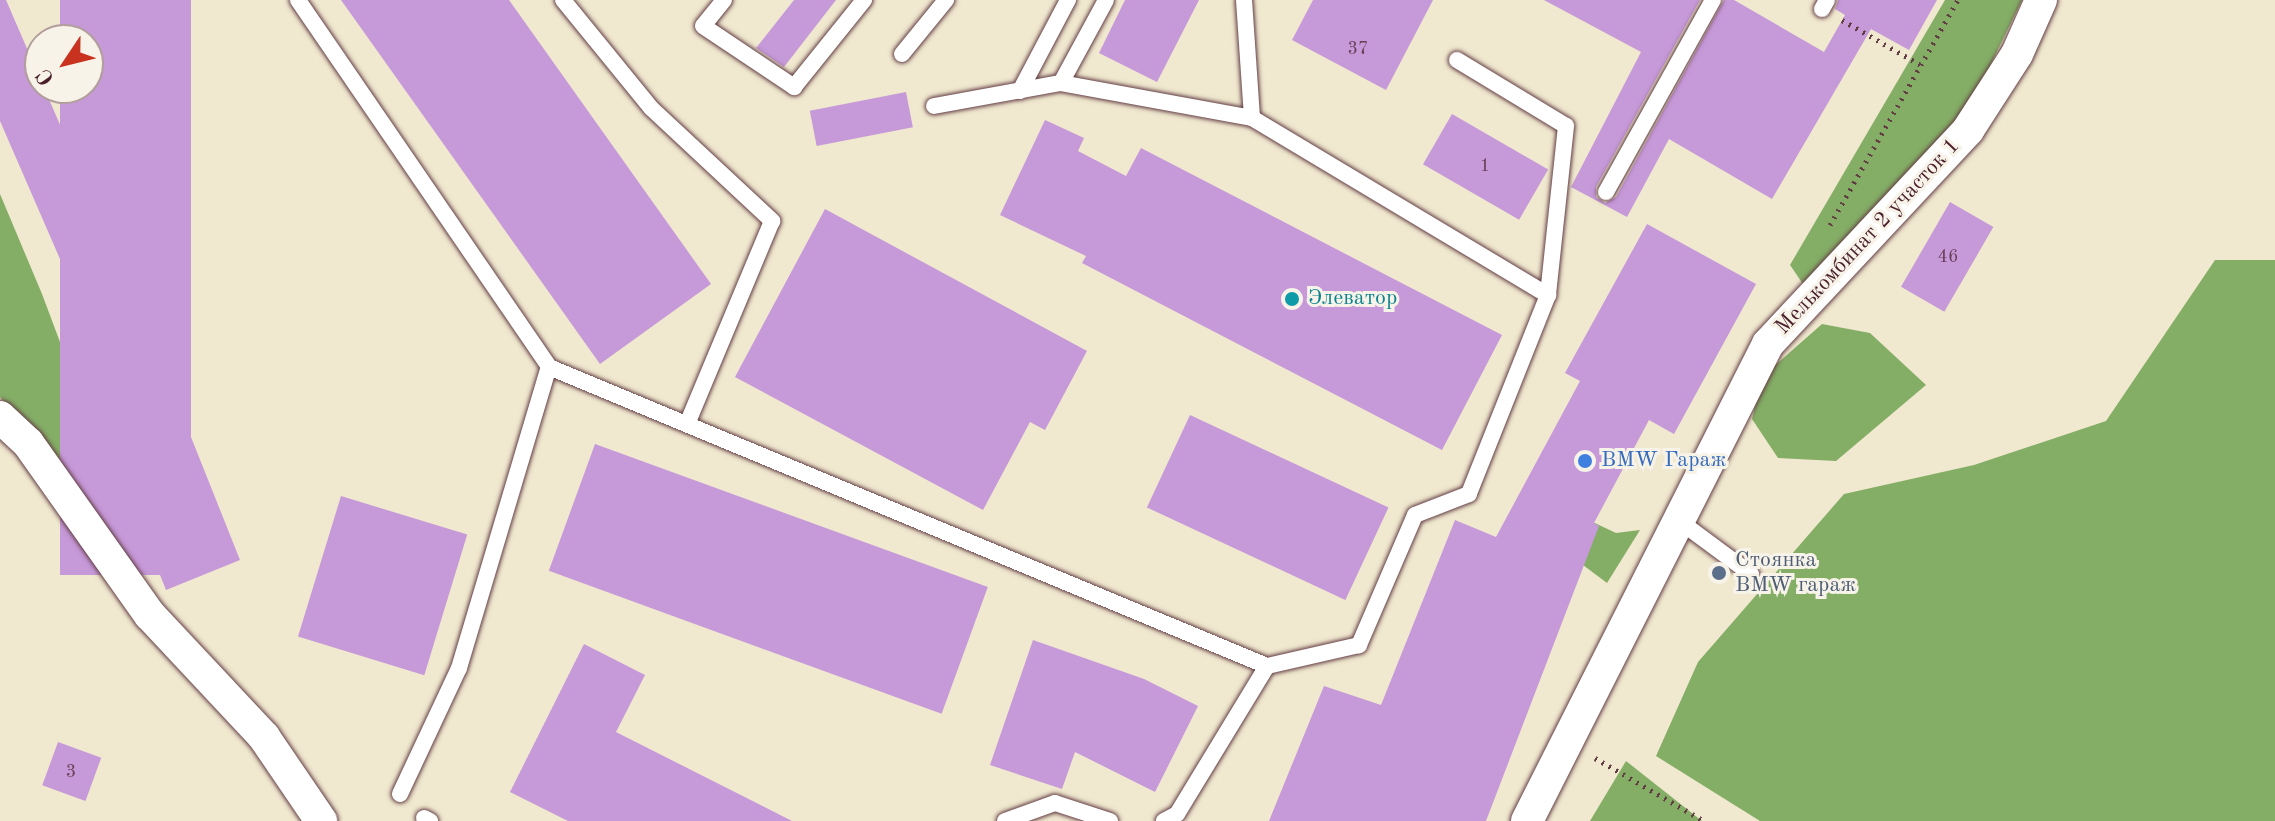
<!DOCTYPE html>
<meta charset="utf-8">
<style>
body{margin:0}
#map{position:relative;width:2275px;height:821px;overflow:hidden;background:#f0e8cf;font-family:"Old Standard TT",serif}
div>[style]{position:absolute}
.forest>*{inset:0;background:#84ae66}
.building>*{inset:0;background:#c699d9;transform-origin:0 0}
.path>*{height:5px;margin-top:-2.5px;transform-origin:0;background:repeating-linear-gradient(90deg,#633d44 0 2px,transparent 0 8px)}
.roads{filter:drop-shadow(0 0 2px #633d44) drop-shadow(0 0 2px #633d44)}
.lane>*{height:16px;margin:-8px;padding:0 8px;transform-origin:8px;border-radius:8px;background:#fff}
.street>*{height:32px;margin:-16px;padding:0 16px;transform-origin:16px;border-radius:16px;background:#fff}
.dots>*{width:22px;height:22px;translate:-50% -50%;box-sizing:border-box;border:4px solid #f7f3e8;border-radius:50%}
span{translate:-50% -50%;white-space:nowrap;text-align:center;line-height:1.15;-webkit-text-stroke:6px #f7f3e8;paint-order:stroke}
.number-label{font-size:18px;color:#693e56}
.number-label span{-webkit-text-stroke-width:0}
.street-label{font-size:22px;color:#4a1f2b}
.culture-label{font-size:22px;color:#0d838f}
.left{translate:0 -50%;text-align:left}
.shop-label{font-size:22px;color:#366cbe}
.service-label{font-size:22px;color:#4e5e75}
.north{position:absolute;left:24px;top:24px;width:80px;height:80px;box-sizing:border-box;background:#f7f3e8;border:2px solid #b29e9c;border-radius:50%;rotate:235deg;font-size:22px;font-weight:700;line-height:32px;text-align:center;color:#4a1f2b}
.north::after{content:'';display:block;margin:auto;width:28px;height:36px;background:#c8321e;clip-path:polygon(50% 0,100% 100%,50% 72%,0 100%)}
</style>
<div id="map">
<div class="forest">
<i style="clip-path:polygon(1945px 0,2022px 0,1970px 107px,1803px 284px,1790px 265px)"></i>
<i style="clip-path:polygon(0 194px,42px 294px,146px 571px,0 397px)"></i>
<i style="clip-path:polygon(2215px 260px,2275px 260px,2275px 821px,1760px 821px,1656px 756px,1698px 662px,1844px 494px,1974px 465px,2106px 421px)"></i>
<i style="clip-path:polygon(1822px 324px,1870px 333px,1926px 385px,1836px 461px,1778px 458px,1752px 419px,1762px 377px)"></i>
<i style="clip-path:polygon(1582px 517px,1616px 533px,1640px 530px,1607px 583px,1583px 565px)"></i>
<i style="clip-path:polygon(1626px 761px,1702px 821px,1590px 821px)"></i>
</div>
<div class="building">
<i style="clip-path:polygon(0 0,6px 0,142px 314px,240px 560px,166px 590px,75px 361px,100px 351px,0 121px)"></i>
<i style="left:60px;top:0;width:131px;height:575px"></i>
<i style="clip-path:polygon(341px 0,509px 0,711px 284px,600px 364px)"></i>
<i style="clip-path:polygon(794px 0,836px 0,784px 67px,756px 48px)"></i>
<i style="clip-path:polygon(1125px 0,1199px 0,1157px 82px,1099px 53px)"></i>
<i style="clip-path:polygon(1313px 0,1433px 0,1386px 90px,1292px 40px)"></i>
<i style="clip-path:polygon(1544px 0,1700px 0,1596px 187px,1596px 197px,1605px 203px,1616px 197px,1724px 0,1734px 0,1824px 52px,1845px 15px,1835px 9px,1838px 0,1937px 0,1909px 50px,1871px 29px,1772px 199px,1669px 139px,1627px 217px,1571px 187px,1641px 52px)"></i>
<i style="left:906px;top:92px;width:36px;height:98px;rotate:79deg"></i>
<i style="left:1452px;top:114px;width:111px;height:58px;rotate:30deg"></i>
<i style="clip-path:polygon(1045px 120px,1084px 138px,1078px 151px,1126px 176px,1141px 148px,1502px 335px,1442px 450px,1082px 263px,1086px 256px,1000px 215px)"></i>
<i style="left:1950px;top:202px;width:50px;height:98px;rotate:30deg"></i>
<i style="clip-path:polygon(825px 209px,1087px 351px,1045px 430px,1030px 422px,983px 510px,735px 377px)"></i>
<i style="clip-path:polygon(1647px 224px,1756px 284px,1674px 434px,1649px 420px,1594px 523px,1599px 526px,1486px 821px,1269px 821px,1324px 686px,1381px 705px,1455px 520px,1496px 537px,1580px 381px,1565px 373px)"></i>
<i style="left:1190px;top:415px;width:219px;height:102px;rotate:25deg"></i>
<i style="left:595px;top:444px;width:418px;height:135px;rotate:20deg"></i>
<i style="left:341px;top:496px;width:132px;height:147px;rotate:17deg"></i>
<i style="clip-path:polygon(1033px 640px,1144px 679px,1198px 706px,1155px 792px,1075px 752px,1062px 789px,990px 765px)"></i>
<i style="clip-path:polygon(584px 644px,645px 675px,616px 732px,792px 821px,568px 821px,510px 792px)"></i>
<i style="left:58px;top:742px;width:46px;height:46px;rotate:20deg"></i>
</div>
<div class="path">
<i style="left:1842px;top:20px;width:91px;rotate:29.7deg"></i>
<i style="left:1830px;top:225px;width:259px;rotate:-60.4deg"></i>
<i style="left:1595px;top:758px;width:126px;rotate:30deg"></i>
</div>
<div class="roads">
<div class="lane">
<i style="left:298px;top:0;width:445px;rotate:55.6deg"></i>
<i style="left:549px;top:367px;width:778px;rotate:22.61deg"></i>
<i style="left:563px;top:0;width:139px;rotate:50.8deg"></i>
<i style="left:651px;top:108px;width:166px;rotate:43deg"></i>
<i style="left:772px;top:221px;width:220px;rotate:112.7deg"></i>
<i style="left:724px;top:0;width:33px;rotate:129deg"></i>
<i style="left:703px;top:26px;width:110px;rotate:33.8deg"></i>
<i style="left:794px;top:87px;width:112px;rotate:-51.2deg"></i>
<i style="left:1244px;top:0;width:118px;rotate:86.1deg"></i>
<i style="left:1822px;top:9px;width:10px;rotate:-61deg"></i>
<i style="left:902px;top:54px;width:70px;rotate:-50.8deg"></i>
<i style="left:1457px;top:60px;width:127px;rotate:31.2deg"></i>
<i style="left:1566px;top:126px;width:170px;rotate:96.1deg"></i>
<i style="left:1061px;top:83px;width:94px;rotate:-61.5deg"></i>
<i style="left:1020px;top:91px;width:103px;rotate:-62.2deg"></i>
<i style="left:934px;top:106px;width:129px;rotate:-10.3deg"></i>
<i style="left:1061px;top:83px;width:194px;rotate:10.4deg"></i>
<i style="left:1252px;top:118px;width:345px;rotate:30.9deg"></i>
<i style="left:1548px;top:295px;width:214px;rotate:111.7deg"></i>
<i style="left:1469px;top:494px;width:58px;rotate:158.7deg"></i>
<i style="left:1415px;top:515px;width:142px;rotate:113.3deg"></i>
<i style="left:1359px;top:645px;width:94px;rotate:167.1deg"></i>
<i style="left:1267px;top:666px;width:173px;rotate:121.3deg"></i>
<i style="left:1177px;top:814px;width:15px;rotate:152deg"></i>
<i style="left:1606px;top:192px;width:220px;rotate:-60.9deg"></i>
<i style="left:1678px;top:520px;width:91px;rotate:36.5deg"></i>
<i style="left:400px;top:794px;width:139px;rotate:-64.9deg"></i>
<i style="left:459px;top:668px;width:314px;rotate:-73.4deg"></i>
<i style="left:424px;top:818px;width:7px;rotate:27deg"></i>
<i style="left:1005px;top:821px;width:53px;rotate:-19.8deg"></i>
<i style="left:1055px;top:803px;width:58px;rotate:18.1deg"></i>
</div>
<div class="street">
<i style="left:0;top:417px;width:38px;rotate:43deg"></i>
<i style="left:28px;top:443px;width:211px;rotate:54.7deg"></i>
<i style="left:150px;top:615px;width:167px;rotate:46.9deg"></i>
<i style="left:264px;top:737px;width:102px;rotate:55.8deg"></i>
<i style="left:1527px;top:821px;width:534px;rotate:-63.2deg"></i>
<i style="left:1768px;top:344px;width:293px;rotate:-46.9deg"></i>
<i style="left:1968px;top:130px;width:90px;rotate:-57.2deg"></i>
<i style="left:2017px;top:54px;width:59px;rotate:-66deg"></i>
</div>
</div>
<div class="dots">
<i style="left:1292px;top:299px;background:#0f9aa8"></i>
<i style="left:1585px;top:461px;background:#3f7fe0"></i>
<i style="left:1719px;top:573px;background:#5c6f8a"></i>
</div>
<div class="number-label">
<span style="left:1358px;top:49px">37</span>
<span style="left:1485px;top:166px">1</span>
<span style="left:1948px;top:257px">46</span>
<span style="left:71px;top:772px">3</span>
</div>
<div class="street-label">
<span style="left:1868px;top:237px;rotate:-47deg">Мелькомбинат 2 участок 1</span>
</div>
<div class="culture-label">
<span class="left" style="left:1308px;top:299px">Элеватор</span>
</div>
<div class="shop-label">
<span class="left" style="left:1601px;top:461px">BMW Гараж</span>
</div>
<div class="service-label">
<span class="left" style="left:1735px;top:573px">Стоянка<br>BMW гараж</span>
</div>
<div class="north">С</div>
</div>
